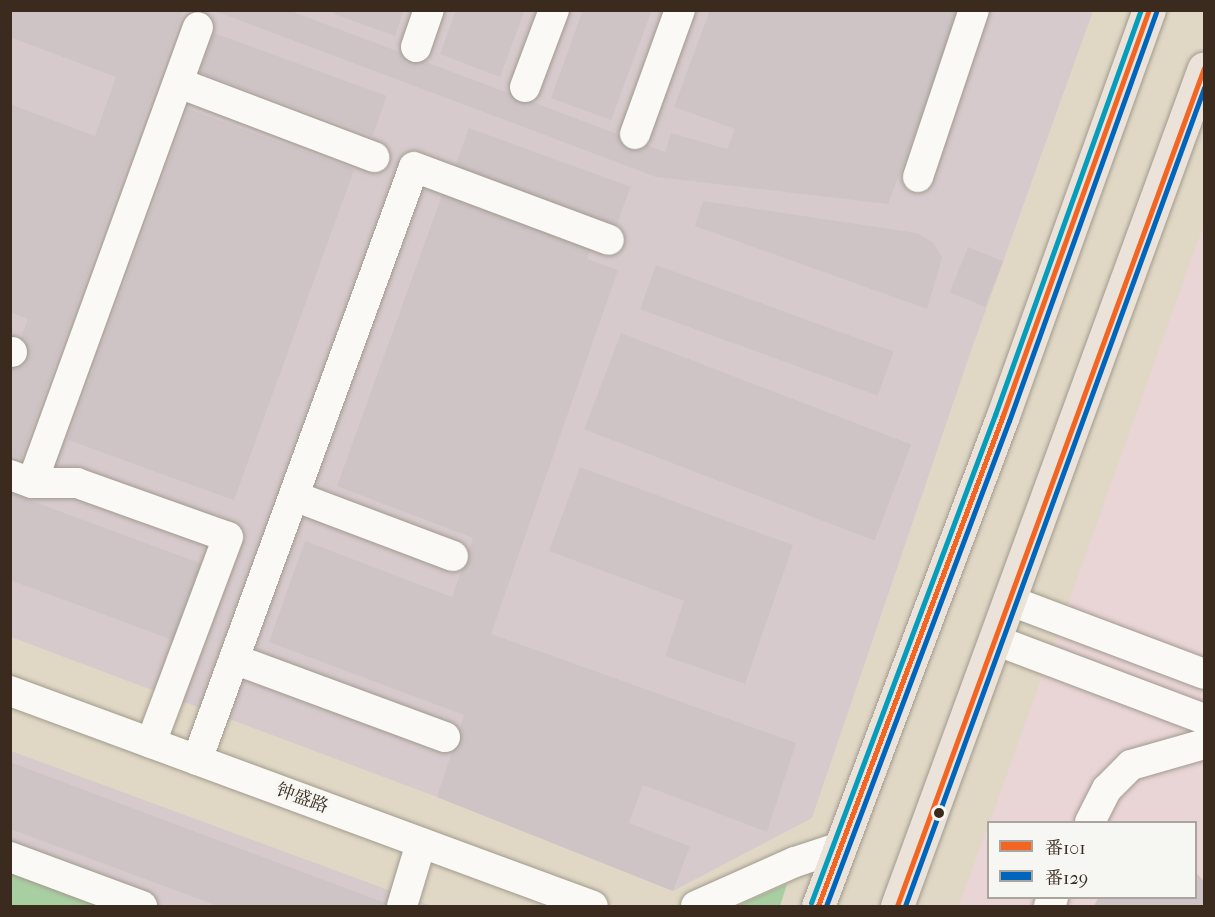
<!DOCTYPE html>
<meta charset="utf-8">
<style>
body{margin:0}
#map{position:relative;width:1215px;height:917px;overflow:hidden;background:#e0d8c5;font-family:"IM FELL French Canon","Noto Serif SC",serif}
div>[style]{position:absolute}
.built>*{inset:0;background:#e9d4d6}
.industrial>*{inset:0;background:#d6cacc}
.green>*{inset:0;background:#a8cfa2}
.building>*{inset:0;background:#cec4c6;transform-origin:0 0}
.roads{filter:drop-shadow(0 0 2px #a19a8d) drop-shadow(0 0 2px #a19a8d)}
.minor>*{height:30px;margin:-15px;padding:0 15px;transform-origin:15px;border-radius:15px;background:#faf9f6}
.highway>*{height:33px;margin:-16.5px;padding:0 16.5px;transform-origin:16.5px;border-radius:16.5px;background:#ebe3da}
.bus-1>*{height:4.5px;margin:-2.25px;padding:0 2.25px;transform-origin:2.25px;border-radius:2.25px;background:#f26522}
.bus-2>*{height:4.5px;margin:-2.25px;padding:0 2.25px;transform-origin:2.25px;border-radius:2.25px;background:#0065bd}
.bus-3>*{height:4.5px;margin:-2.25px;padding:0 2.25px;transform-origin:2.25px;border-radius:2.25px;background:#069cbc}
.dots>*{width:16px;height:16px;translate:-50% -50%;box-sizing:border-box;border:3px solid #f6f6f2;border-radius:50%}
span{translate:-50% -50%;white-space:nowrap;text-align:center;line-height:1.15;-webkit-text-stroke:5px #f6f6f2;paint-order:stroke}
.street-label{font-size:18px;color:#3b2a1e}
.frame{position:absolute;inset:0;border:12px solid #3b2a1e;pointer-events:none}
.legend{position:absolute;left:987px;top:821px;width:210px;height:78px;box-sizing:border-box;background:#f6f6f2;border:2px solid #aba49d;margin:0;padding:8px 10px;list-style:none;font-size:18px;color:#3b2a1e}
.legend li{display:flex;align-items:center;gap:12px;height:30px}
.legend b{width:30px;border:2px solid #aba49d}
</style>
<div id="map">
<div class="built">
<i style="clip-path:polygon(1204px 224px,1204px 906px,959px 906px,988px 825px,988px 898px,1196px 898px,1196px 822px,990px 822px)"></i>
</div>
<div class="industrial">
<i style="clip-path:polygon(206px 10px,1093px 11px,971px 351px,812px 818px,673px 891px,437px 797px,11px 637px,10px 11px)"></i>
<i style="clip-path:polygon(11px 751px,432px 906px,11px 906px)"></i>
</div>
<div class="green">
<i style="clip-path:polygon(11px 871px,103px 906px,11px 906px)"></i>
<i style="clip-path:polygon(787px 884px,780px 906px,737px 906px)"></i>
</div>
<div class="building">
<i style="clip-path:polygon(10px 10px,183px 10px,21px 458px,10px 454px,10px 368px,28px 319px,10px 312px,10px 104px,95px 136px,116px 77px,10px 37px)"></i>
<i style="clip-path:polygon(212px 10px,288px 10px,665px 152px,671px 133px,727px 149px,735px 129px,674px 107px,710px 10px,962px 10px,888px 204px,656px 177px)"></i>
<i style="clip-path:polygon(336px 10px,404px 10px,395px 36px,334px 14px)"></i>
<i style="clip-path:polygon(456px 10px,525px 10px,500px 77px,440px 54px)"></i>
<i style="clip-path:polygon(583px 10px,652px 10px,611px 120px,551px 98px)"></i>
<i style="left:214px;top:33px;width:184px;height:42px;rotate:20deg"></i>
<i style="left:188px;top:109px;width:177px;height:352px;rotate:20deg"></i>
<i style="left:469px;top:128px;width:172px;height:41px;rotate:20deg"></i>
<i style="clip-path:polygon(445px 187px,594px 241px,587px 259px,618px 270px,491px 634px,796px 743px,767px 832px,643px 785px,629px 823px,690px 846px,673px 891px,437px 797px,464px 715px,269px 642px,305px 541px,452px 597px,473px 538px,337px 486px)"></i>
<i style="clip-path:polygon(703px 201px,917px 233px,934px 243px,942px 258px,927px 309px,695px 226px)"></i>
<i style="left:968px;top:247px;width:38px;height:49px;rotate:22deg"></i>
<i style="left:656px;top:265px;width:253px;height:47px;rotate:20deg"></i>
<i style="left:621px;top:333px;width:311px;height:103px;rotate:21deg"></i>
<i style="clip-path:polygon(580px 467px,793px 545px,745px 684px,665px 656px,684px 601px,549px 551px)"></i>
<i style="clip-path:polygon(10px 493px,208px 566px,181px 643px,10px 580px)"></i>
<i style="clip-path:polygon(10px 762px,388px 904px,387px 906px,218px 906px,10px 829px)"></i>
<i style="clip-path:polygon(1196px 873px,1204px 881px,1204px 906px,1094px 906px,1098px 898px,1196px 898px)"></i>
</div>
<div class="roads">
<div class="minor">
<i style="left:416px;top:47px;width:39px;rotate:-71deg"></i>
<i style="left:179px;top:83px;width:209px;rotate:20.8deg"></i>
<i style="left:525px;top:87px;width:82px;rotate:-69.4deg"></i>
<i style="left:635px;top:134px;width:132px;rotate:-70.1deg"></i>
<i style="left:918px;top:177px;width:176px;rotate:-71.5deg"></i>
<i style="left:10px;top:352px;width:2px"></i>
<i style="left:10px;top:475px;width:23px;rotate:20deg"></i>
<i style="left:32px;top:483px;width:45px"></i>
<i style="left:77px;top:483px;width:160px;rotate:19.7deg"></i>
<i style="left:228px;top:537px;width:220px;rotate:110.5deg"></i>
<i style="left:32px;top:483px;width:485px;rotate:-70deg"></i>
<i style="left:294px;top:496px;width:170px;rotate:20.7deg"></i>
<i style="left:1011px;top:601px;width:206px;rotate:20.7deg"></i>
<i style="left:995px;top:640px;width:223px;rotate:20.7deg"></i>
<i style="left:234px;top:659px;width:225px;rotate:20.3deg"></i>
<i style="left:10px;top:691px;width:621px;rotate:20.24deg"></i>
<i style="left:197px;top:760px;width:631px;rotate:-69.9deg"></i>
<i style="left:414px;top:167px;width:208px;rotate:20.5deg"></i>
<i style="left:1090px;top:822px;width:37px;rotate:-63deg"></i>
<i style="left:1107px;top:789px;width:34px;rotate:-45deg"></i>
<i style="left:1131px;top:765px;width:76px;rotate:-16deg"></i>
<i style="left:10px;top:857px;width:141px;rotate:20.4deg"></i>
<i style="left:402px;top:906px;width:66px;rotate:-73.2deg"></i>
<i style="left:696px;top:906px;width:108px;rotate:-24deg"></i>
<i style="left:795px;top:862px;width:48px;rotate:-18.1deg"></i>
<i style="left:1049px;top:906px;width:9px;rotate:-63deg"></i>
</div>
<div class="highway">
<i style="left:818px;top:906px;width:522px;rotate:-69.34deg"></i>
<i style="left:1002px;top:418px;width:434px;rotate:-70.2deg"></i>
<i style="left:897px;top:906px;width:892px;rotate:-69.88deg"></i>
</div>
</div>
<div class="bus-1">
<i style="left:818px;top:906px;width:522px;rotate:-69.34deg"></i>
<i style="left:1002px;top:418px;width:434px;rotate:-70.2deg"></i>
<i style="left:897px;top:906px;width:892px;rotate:-69.88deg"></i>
</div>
<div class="bus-2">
<i style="left:826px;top:906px;width:518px;rotate:-69.33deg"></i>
<i style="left:1009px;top:421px;width:434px;rotate:-70.2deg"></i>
<i style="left:905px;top:906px;width:871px;rotate:-69.92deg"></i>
</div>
<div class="bus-3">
<i style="left:811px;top:903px;width:522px;rotate:-69.34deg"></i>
<i style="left:995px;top:415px;width:431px;rotate:-70.2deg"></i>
</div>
<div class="dots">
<i style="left:939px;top:813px;background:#3b2a1e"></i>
</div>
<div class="street-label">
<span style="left:302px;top:799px;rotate:20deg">钟盛路</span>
</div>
<div class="frame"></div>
<ul class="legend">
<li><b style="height:8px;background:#f26522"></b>番101</li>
<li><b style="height:8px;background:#0065bd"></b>番129</li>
</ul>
</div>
